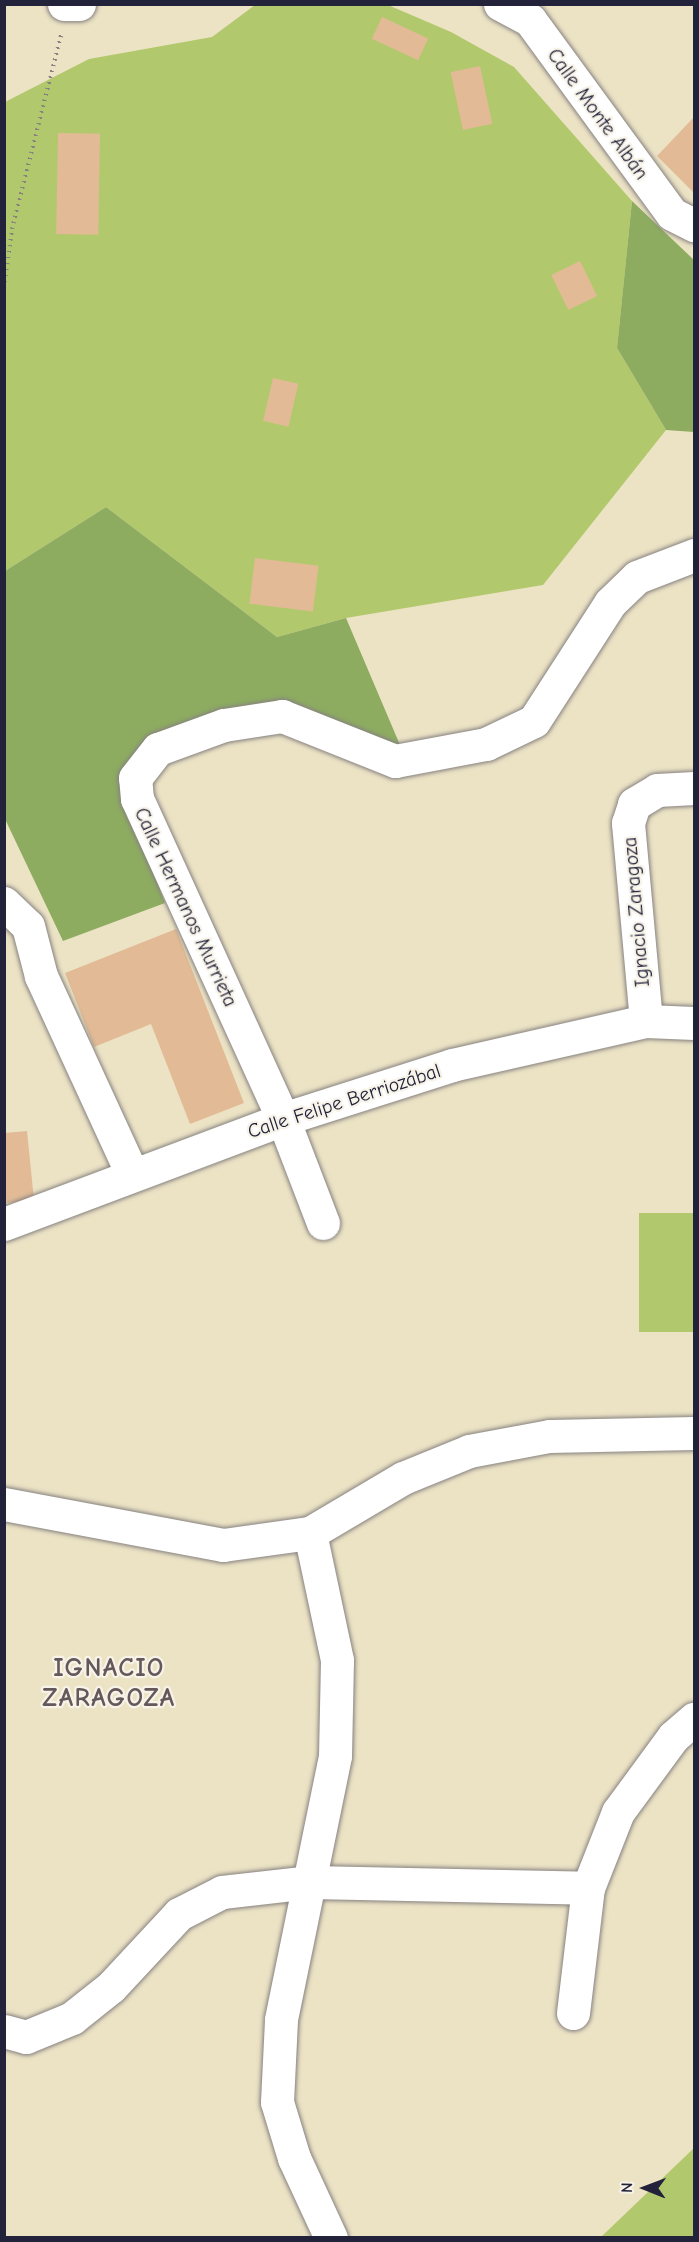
<!DOCTYPE html>
<meta charset="utf-8">
<style>
body{margin:0}
#map{position:relative;width:699px;height:2242px;overflow:hidden;background:#ece3c5;font-family:"Comic Neue",sans-serif}
div>[style]{position:absolute}
.green>*{inset:0;background:#b2c86c;transform-origin:0 0}
.forest>*{inset:0;background:#8dac60}
.building>*{inset:0;background:#e2bb96;transform-origin:0 0}
.path>*{height:4px;margin-top:-2px;transform-origin:0;background:repeating-linear-gradient(90deg,#878280 0 1.5px,transparent 0 6px)}
.roads{filter:drop-shadow(0 0 2px #878280) drop-shadow(0 0 2px #878280)}
.street>*{height:33px;margin:-16.5px;padding:0 16.5px;transform-origin:16.5px;border-radius:16.5px;background:#fff}
span{translate:-50% -50%;white-space:nowrap;text-align:center;line-height:1.15;-webkit-text-stroke:4.5px #f7f3e8;paint-order:stroke}
.street-label{font-size:20px;color:#22223b}
.district-label{font-size:26px;color:#65585b;font-weight:700;letter-spacing:1.5px}
.frame{position:absolute;inset:0;border:6px solid #22223b;pointer-events:none}
.north{position:absolute;left:615px;top:2158px;width:60px;height:60px;-webkit-text-stroke:4px #f7f3e8;paint-order:stroke;rotate:271deg;font-size:16px;font-weight:700;line-height:24px;text-align:center;color:#22223b}
.north::after{content:'';display:block;margin:auto;width:21px;height:27px;background:#22223b;clip-path:polygon(50% 0,100% 100%,50% 72%,0 100%)}
</style>
<div id="map">
<div class="green">
<i style="clip-path:polygon(255px 5px,388px 5px,451px 32px,514px 67px,632px 201px,617px 348px,666px 430px,543px 585px,346px 618px,277px 637px,106px 507px,5px 571px,5px 102px,89px 59px,212px 37px)"></i>
<i style="left:694px;top:1213px;width:119px;height:55px;rotate:90deg"></i>
<i style="clip-path:polygon(694px 2148px,694px 2237px,601px 2237px)"></i>
</div>
<div class="forest">
<i style="clip-path:polygon(632px 201px,694px 260px,694px 432px,666px 430px,617px 348px)"></i>
<i style="clip-path:polygon(106px 507px,277px 637px,346px 618px,400px 745px,308px 715px,150px 750px,122px 790px,165px 903px,63px 941px,5px 819px,5px 571px)"></i>
</div>
<div class="building">
<i style="left:382px;top:17px;width:51px;height:24px;rotate:25deg"></i>
<i style="left:480px;top:66px;width:59px;height:30px;rotate:78deg"></i>
<i style="clip-path:polygon(694px 117px,694px 193px,657px 156px)"></i>
<i style="left:58px;top:133px;width:42px;height:101px;rotate:1deg"></i>
<i style="left:580px;top:261px;width:39px;height:32px;rotate:64deg"></i>
<i style="left:273px;top:378px;width:26px;height:44px;rotate:13deg"></i>
<i style="left:255px;top:558px;width:64px;height:46px;rotate:7deg"></i>
<i style="clip-path:polygon(176px 929px,244px 1103px,190px 1124px,151px 1024px,94px 1047px,65px 973px)"></i>
<i style="clip-path:polygon(27px 1131px,34px 1200px,4px 1203px,4px 1133px)"></i>
</div>
<div class="path">
<i style="left:4px;top:288px;width:60px;rotate:-82.3deg"></i>
<i style="left:12px;top:229px;width:200px;rotate:-75.8deg"></i>
</div>
<div class="roads">
<div class="street">
<i style="left:64px;top:4px;width:15px"></i>
<i style="left:500px;top:4px;width:34px;rotate:28deg"></i>
<i style="left:530px;top:20px;width:240px;rotate:53.8deg"></i>
<i style="left:672px;top:214px;width:25px;rotate:27deg"></i>
<i style="left:4px;top:903px;width:33px;rotate:44deg"></i>
<i style="left:28px;top:926px;width:52px;rotate:75.4deg"></i>
<i style="left:41px;top:976px;width:218px;rotate:65.3deg"></i>
<i style="left:646px;top:1021px;width:199px;rotate:-95.2deg"></i>
<i style="left:628px;top:823px;width:20px;rotate:-72deg"></i>
<i style="left:634px;top:804px;width:27px;rotate:-31deg"></i>
<i style="left:657px;top:790px;width:37px;rotate:-3deg"></i>
<i style="left:323px;top:1223px;width:111px;rotate:-111deg"></i>
<i style="left:283px;top:1119px;width:352px;rotate:-114.5deg"></i>
<i style="left:137px;top:799px;width:21px;rotate:-95deg"></i>
<i style="left:135px;top:778px;width:37px;rotate:-52deg"></i>
<i style="left:158px;top:749px;width:70px;rotate:-20deg"></i>
<i style="left:224px;top:725px;width:59px;rotate:-8.8deg"></i>
<i style="left:282px;top:716px;width:122px;rotate:21.7deg"></i>
<i style="left:395px;top:761px;width:93px;rotate:-10.6deg"></i>
<i style="left:486px;top:744px;width:53px;rotate:-25.6deg"></i>
<i style="left:534px;top:721px;width:140px;rotate:-57.2deg"></i>
<i style="left:610px;top:603px;width:37px;rotate:-44deg"></i>
<i style="left:637px;top:577px;width:61px;rotate:-21.1deg"></i>
<i style="left:4px;top:1224px;width:298px;rotate:-20.6deg"></i>
<i style="left:283px;top:1119px;width:177px;rotate:-17.7deg"></i>
<i style="left:452px;top:1065px;width:199px;rotate:-12.8deg"></i>
<i style="left:646px;top:1021px;width:48px;rotate:2.4deg"></i>
<i style="left:4px;top:1504px;width:223px;rotate:10.6deg"></i>
<i style="left:223px;top:1545px;width:88px;rotate:-7.9deg"></i>
<i style="left:310px;top:1533px;width:108px;rotate:-30.6deg"></i>
<i style="left:403px;top:1478px;width:71px;rotate:-22.2deg"></i>
<i style="left:469px;top:1451px;width:81px;rotate:-10.6deg"></i>
<i style="left:549px;top:1436px;width:145px;rotate:-1.2deg"></i>
<i style="left:310px;top:1533px;width:130px;rotate:78deg"></i>
<i style="left:337px;top:1660px;width:96px;rotate:91.2deg"></i>
<i style="left:335px;top:1756px;width:269px;rotate:101.6deg"></i>
<i style="left:281px;top:2020px;width:82px;rotate:92.8deg"></i>
<i style="left:277px;top:2102px;width:59px;rotate:73.1deg"></i>
<i style="left:294px;top:2158px;width:88px;rotate:65.2deg"></i>
<i style="left:573px;top:2013px;width:126px;rotate:-83.2deg"></i>
<i style="left:588px;top:1888px;width:82px;rotate:-68.5deg"></i>
<i style="left:618px;top:1812px;width:93px;rotate:-53.7deg"></i>
<i style="left:673px;top:1737px;width:28px;rotate:-41deg"></i>
<i style="left:4px;top:2031px;width:23px;rotate:15deg"></i>
<i style="left:26px;top:2037px;width:50px;rotate:-22.4deg"></i>
<i style="left:72px;top:2018px;width:50px;rotate:-38.5deg"></i>
<i style="left:111px;top:1987px;width:100px;rotate:-47deg"></i>
<i style="left:179px;top:1914px;width:48px;rotate:-27.1deg"></i>
<i style="left:222px;top:1892px;width:90px;rotate:-6.4deg"></i>
<i style="left:311px;top:1882px;width:277px;rotate:1.2deg"></i>
</div>
</div>
<div class="street-label">
<span style="left:598px;top:114px;rotate:54deg">Calle Monte Albán</span>
<span style="left:186px;top:907px;rotate:65deg">Calle Hermanos Murrieta</span>
<span style="left:636px;top:912px;rotate:-95deg">Ignacio Zaragoza</span>
<span style="left:344px;top:1101px;rotate:-18deg">Calle Felipe Berriozábal</span>
</div>
<div class="district-label">
<span style="left:109px;top:1684px">IGNACIO<br>ZARAGOZA</span>
</div>
<div class="frame"></div>
<div class="north">N</div>
</div>
